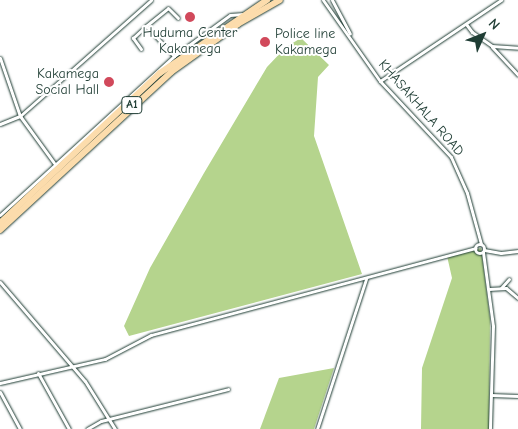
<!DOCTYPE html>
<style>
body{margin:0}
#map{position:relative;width:518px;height:429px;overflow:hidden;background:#fff;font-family:"Comic Neue",sans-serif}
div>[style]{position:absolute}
.green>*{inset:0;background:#b5d48d}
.roads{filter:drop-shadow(0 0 1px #1f3d34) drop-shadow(0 0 1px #1f3d34)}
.street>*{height:3px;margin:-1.5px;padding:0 1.5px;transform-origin:1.5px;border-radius:1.5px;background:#fff}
.street>.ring{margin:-1.5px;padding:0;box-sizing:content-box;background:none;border:3px solid #fff;border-radius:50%}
.highway>*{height:6px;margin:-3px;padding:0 3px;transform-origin:3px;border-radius:3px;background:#fcdcac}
.dots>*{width:14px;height:14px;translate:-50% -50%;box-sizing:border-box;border:2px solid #fff;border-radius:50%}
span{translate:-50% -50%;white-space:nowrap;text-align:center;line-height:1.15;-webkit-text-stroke:4px #fff;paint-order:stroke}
.shield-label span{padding:1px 4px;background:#fff;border:1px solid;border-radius:4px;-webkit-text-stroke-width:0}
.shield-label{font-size:12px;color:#1f3d34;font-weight:700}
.poi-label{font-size:14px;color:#1f3d34}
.left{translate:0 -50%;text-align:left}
.right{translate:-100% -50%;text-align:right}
.street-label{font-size:14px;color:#1f3d34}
.north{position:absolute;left:458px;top:10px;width:50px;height:50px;-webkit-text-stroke:4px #fff;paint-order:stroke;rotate:46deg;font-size:14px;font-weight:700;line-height:20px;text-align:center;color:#1f3d34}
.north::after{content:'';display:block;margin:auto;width:18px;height:22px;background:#1f3d34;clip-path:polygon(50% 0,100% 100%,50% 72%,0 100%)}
</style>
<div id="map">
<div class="green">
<i style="clip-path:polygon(301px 38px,329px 65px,318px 77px,314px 136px,362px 274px,129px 336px,124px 326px,150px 268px,204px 173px,267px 67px,286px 47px)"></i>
<i style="clip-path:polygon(481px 248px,490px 318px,489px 429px,421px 429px,422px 368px,452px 278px,447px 256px)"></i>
<i style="clip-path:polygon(334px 368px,314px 429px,260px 429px,279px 378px)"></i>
</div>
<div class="roads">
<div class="street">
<i style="left:323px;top:0;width:99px;rotate:54.9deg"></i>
<i style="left:380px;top:81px;width:104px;rotate:46.9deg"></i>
<i style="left:451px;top:157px;width:39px;rotate:66deg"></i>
<i style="left:467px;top:193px;width:53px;rotate:74.6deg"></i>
<i style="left:332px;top:0;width:38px;rotate:62deg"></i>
<i style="left:466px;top:24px;width:10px;rotate:53deg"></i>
<i style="left:472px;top:32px;width:24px;rotate:35deg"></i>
<i style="left:492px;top:46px;width:26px;rotate:4deg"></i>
<i style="left:492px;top:47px;width:38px;rotate:47deg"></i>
<i style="left:141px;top:49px;width:14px;rotate:-126deg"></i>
<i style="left:133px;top:38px;width:18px;rotate:-43deg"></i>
<i style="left:174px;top:56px;width:41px;rotate:-133deg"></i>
<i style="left:146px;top:26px;width:28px;rotate:-39deg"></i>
<i style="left:168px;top:8px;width:14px;rotate:45deg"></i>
<i style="left:0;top:58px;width:61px;rotate:71deg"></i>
<i style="left:20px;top:116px;width:58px;rotate:54.1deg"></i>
<i style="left:380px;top:81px;width:146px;rotate:-33.8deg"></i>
<i style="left:0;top:124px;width:22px;rotate:-22deg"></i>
<i style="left:20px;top:116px;width:175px;rotate:-41.5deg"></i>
<i style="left:0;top:215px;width:236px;rotate:-42.4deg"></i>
<i style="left:174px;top:56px;width:69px;rotate:-36.2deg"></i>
<i style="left:230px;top:15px;width:13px;rotate:-4deg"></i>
<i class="ring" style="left:475.5px;top:244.5px;width:6px;height:6px"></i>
<i style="left:484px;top:250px;width:17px;rotate:10deg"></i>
<i style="left:501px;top:253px;width:17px;rotate:-7deg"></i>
<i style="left:483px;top:252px;width:75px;rotate:82.3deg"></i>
<i style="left:493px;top:326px;width:103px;rotate:91.7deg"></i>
<i style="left:0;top:282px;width:130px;rotate:49.4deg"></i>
<i style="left:85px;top:381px;width:57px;rotate:58deg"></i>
<i style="left:501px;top:288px;width:12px;rotate:-48deg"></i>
<i style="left:489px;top:289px;width:17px;rotate:-3deg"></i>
<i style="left:506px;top:288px;width:16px;rotate:40deg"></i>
<i style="left:38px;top:373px;width:64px;rotate:61deg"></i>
<i style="left:0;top:383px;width:108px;rotate:-12.9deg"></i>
<i style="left:105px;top:359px;width:52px;rotate:-27.6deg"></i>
<i style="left:151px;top:335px;width:336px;rotate:-15deg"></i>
<i style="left:0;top:392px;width:42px;rotate:61.6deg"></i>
<i style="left:491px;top:395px;width:27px;rotate:2deg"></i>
<i style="left:87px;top:429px;width:16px;rotate:-30deg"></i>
<i style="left:101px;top:421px;width:131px;rotate:-14.1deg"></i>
<i style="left:317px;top:429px;width:158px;rotate:-71.9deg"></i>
</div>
<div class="highway">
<i style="left:0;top:223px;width:219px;rotate:-43.2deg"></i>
<i style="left:160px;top:73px;width:130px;rotate:-34.3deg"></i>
<i style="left:0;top:230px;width:233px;rotate:-42.7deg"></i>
<i style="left:171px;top:72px;width:82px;rotate:-35.6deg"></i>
<i style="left:238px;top:24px;width:48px;rotate:-29.7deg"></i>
</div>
</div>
<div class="dots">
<i style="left:190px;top:17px;background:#d1495b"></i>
<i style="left:265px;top:42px;background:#d1495b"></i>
<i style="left:109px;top:82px;background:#d1495b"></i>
</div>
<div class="shield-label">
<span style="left:132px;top:105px">A1</span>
</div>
<div class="poi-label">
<span style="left:190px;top:41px">Huduma Center<br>Kakamega</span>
<span class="left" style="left:275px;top:42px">Police line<br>Kakamega</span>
<span class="right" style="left:99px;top:82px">Kakamega<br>Social Hall</span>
</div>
<div class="street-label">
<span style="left:421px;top:108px;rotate:49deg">KHASAKHALA ROAD</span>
</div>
<div class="north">N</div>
</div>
